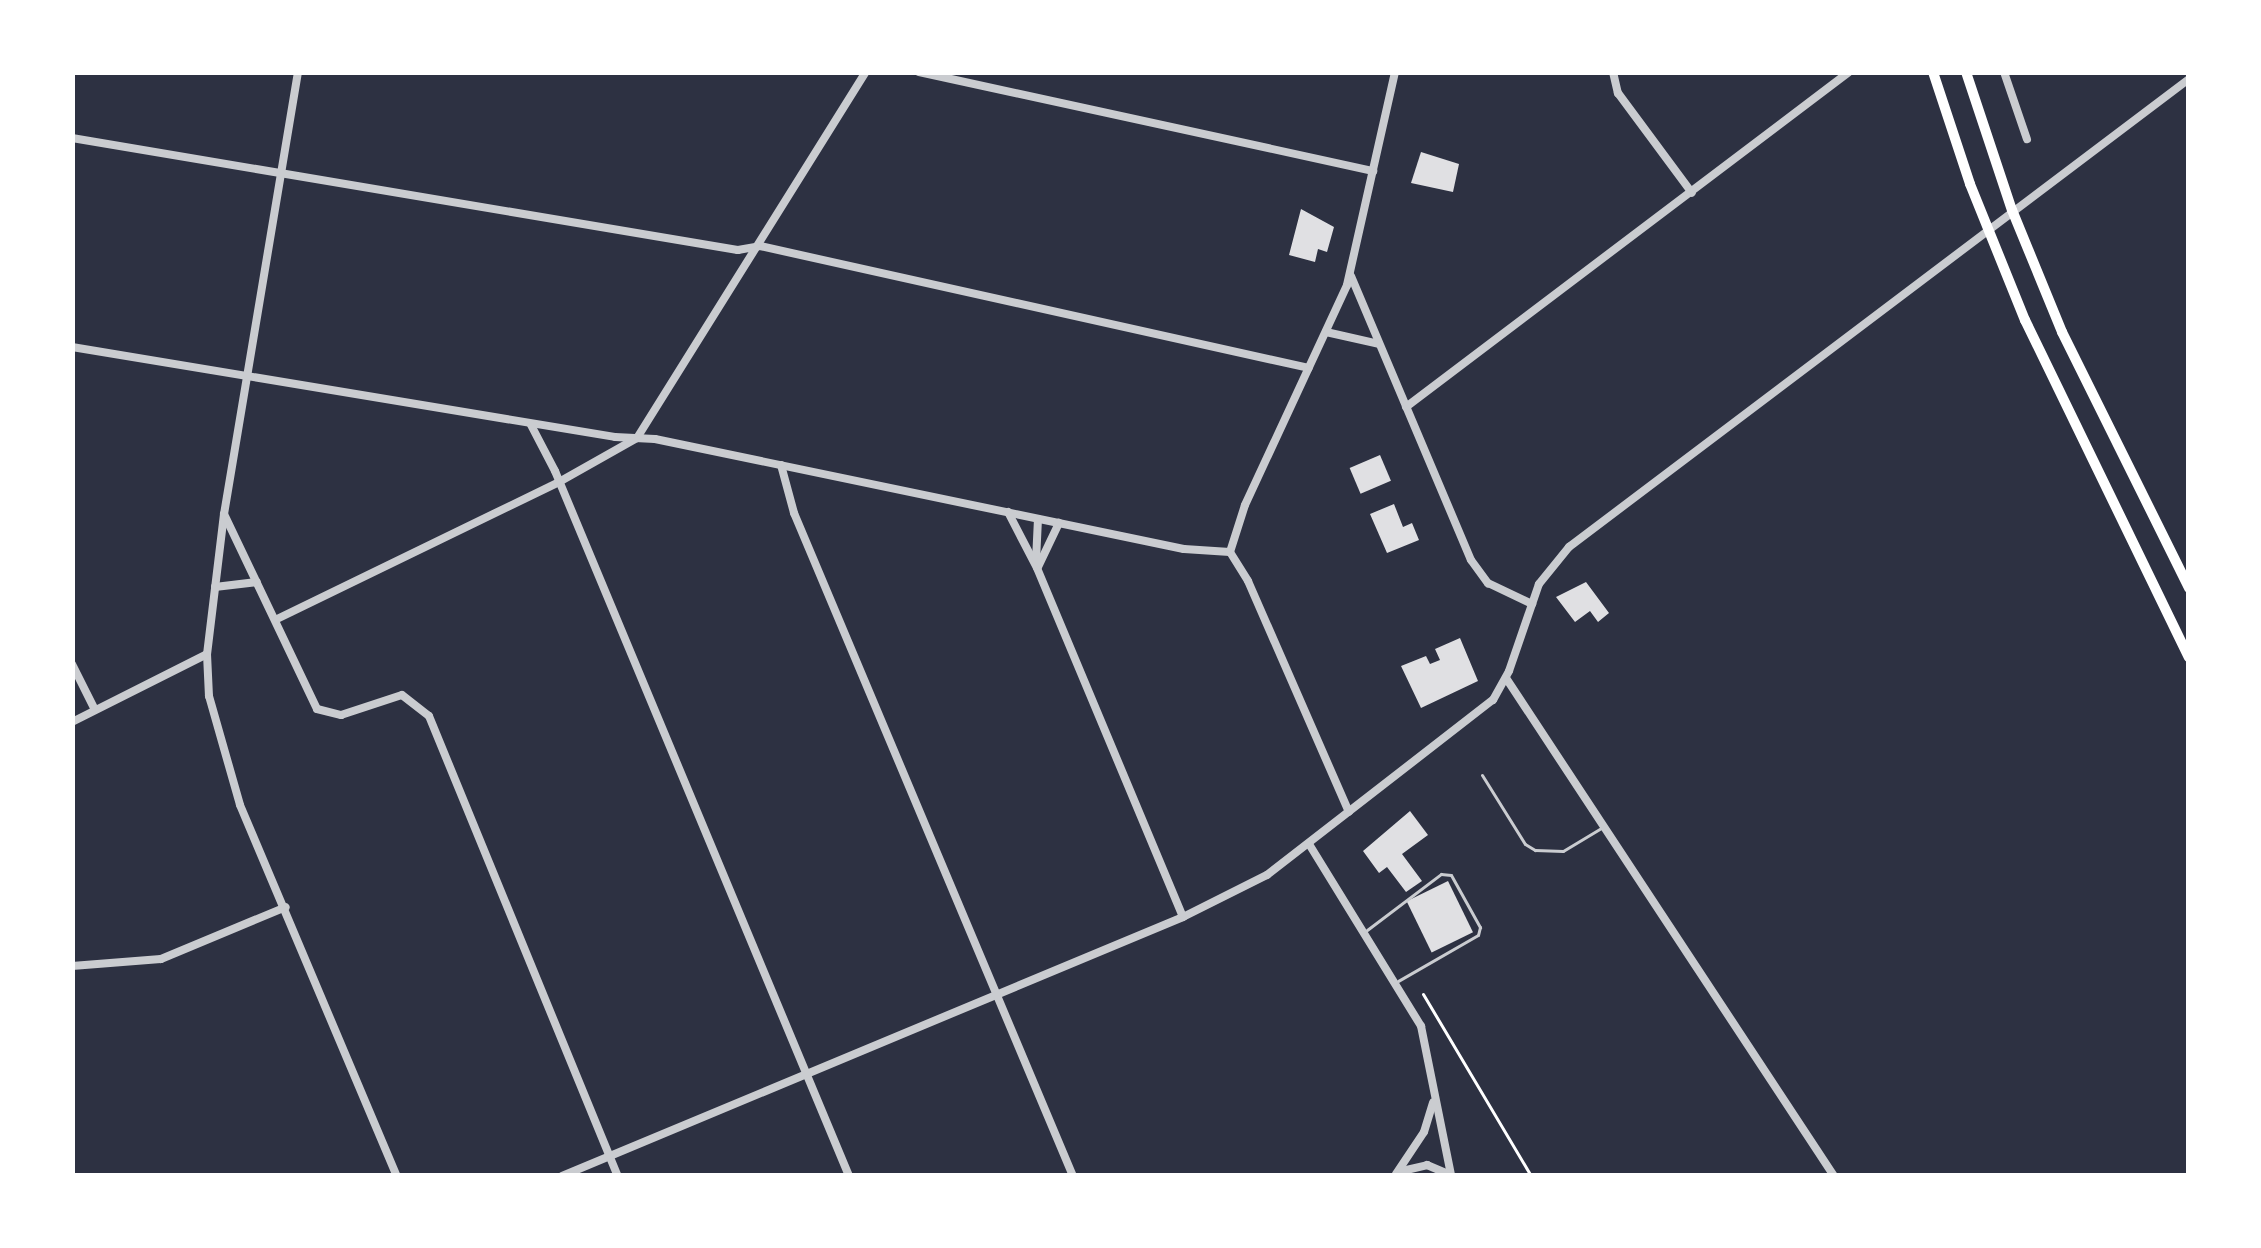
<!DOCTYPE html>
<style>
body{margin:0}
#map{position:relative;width:2261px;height:1248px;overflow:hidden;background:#2d3142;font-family:Barlow,sans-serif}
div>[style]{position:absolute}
.building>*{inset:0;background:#e0e0e3;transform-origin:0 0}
.path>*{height:3px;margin:-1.5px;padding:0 1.5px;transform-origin:1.5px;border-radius:1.5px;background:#fff}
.service>*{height:3px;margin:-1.5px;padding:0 1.5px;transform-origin:1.5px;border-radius:1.5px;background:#caccd0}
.minor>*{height:8px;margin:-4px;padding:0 4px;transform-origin:4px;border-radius:4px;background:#caccd0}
.secondary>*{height:10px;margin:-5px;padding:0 5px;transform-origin:5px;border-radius:5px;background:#fff}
span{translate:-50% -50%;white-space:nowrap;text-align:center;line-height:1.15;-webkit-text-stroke:10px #fff;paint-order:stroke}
.frame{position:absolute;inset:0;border:75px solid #fff;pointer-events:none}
</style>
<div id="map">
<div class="building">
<i style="clip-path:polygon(1421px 152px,1459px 164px,1453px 192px,1411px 183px)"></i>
<i style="clip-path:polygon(1301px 209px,1334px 227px,1327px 252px,1318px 249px,1315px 262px,1289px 255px)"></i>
<i style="left:1380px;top:455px;width:28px;height:33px;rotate:67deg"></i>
<i style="clip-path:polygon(1394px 504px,1403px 527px,1412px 523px,1419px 540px,1387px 553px,1370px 514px)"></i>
<i style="clip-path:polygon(1586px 582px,1609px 613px,1598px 622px,1590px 611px,1575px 622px,1556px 597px)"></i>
<i style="clip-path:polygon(1460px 638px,1478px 681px,1421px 708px,1401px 666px,1426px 656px,1430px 664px,1440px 660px,1435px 649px)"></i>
<i style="clip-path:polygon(1410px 811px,1428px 835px,1402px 854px,1422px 881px,1406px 892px,1387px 867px,1379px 873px,1363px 851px)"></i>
<i style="left:1448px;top:881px;width:57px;height:46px;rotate:64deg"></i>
</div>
<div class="path">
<i style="left:1423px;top:994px;width:212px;rotate:59.3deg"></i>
</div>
<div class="service">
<i style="left:1482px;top:775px;width:81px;rotate:58.1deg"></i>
<i style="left:1525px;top:844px;width:12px;rotate:31deg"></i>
<i style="left:1535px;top:850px;width:28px;rotate:2deg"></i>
<i style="left:1563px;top:851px;width:47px;rotate:-31deg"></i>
<i style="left:1367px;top:930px;width:93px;rotate:-37.1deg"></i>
<i style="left:1441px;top:874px;width:10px;rotate:6deg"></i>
<i style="left:1451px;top:875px;width:60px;rotate:60.9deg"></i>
<i style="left:1480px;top:927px;width:8px;rotate:104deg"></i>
<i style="left:1478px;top:935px;width:92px;rotate:150.1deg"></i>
</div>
<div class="minor">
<i style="left:298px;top:72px;width:448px;rotate:99.5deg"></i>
<i style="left:224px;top:514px;width:141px;rotate:96.9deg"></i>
<i style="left:207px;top:654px;width:42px;rotate:87.3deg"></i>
<i style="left:209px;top:696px;width:113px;rotate:74.1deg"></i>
<i style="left:240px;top:805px;width:403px;rotate:67.1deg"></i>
<i style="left:919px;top:72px;width:465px;rotate:12.3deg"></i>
<i style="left:1613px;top:72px;width:22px;rotate:77deg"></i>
<i style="left:1618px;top:93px;width:124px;rotate:53.5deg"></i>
<i style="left:2004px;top:72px;width:71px;rotate:71.1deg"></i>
<i style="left:72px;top:138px;width:675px;rotate:9.55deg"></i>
<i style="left:738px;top:250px;width:22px;rotate:-10deg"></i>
<i style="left:760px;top:246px;width:562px;rotate:12.53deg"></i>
<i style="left:1351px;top:276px;width:308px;rotate:67.1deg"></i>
<i style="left:1471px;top:560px;width:29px;rotate:54deg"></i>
<i style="left:1488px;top:583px;width:49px;rotate:25.5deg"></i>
<i style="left:1326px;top:332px;width:54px;rotate:12.8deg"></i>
<i style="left:72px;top:347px;width:550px;rotate:9.41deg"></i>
<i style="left:615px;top:437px;width:40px;rotate:2.9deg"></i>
<i style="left:655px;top:439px;width:540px;rotate:11.75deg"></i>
<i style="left:1184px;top:549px;width:46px;rotate:3.7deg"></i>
<i style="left:1406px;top:407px;width:555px;rotate:-37.1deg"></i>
<i style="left:531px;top:425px;width:52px;rotate:62.4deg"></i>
<i style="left:555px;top:471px;width:764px;rotate:67.36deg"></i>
<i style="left:781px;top:465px;width:50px;rotate:74.8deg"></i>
<i style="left:794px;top:513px;width:719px;rotate:67.18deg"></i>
<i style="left:1008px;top:512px;width:63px;rotate:62.6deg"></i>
<i style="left:1037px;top:568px;width:378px;rotate:67.3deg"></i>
<i style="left:224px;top:514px;width:216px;rotate:64.5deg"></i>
<i style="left:317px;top:709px;width:25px;rotate:14deg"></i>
<i style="left:341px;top:715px;width:64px;rotate:-18.2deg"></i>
<i style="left:402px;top:695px;width:34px;rotate:38deg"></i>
<i style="left:429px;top:716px;width:497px;rotate:67.7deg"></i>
<i style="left:1230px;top:552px;width:49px;rotate:-72.3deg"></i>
<i style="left:1245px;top:505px;width:242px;rotate:-65.1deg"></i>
<i style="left:1347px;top:285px;width:218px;rotate:-77.3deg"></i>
<i style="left:1230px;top:552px;width:34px;rotate:58deg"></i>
<i style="left:1248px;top:581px;width:252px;rotate:66.4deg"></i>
<i style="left:1036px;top:561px;width:42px;rotate:-87.3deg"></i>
<i style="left:1038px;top:567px;width:49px;rotate:-64.5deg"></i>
<i style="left:215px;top:587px;width:42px;rotate:-6.8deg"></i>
<i style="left:277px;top:619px;width:314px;rotate:-25.9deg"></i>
<i style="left:559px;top:482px;width:90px;rotate:-29.4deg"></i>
<i style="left:637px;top:438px;width:432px;rotate:-58deg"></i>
<i style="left:72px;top:664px;width:51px;rotate:63.4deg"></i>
<i style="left:1506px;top:678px;width:596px;rotate:56.63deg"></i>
<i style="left:72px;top:722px;width:151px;rotate:-26.7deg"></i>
<i style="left:1309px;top:844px;width:214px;rotate:58.4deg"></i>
<i style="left:1421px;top:1026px;width:152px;rotate:78.6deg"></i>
<i style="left:72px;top:966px;width:89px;rotate:-4.5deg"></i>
<i style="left:161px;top:959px;width:135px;rotate:-22.6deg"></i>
<i style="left:1402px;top:1171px;width:26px;rotate:-13deg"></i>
<i style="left:1427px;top:1165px;width:25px;rotate:23deg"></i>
<i style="left:1396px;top:1174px;width:50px;rotate:-56.3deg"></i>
<i style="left:1424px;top:1132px;width:31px;rotate:-73deg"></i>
<i style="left:562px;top:1176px;width:673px;rotate:-22.64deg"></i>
<i style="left:1183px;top:917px;width:94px;rotate:-26.6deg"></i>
<i style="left:1267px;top:875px;width:286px;rotate:-37.8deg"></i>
<i style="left:1493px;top:700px;width:33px;rotate:-61deg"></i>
<i style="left:1509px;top:671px;width:92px;rotate:-71deg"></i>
<i style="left:1539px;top:584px;width:48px;rotate:-51deg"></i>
<i style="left:1569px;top:547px;width:777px;rotate:-37.05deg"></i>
</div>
<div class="secondary">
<i style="left:1933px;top:72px;width:118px;rotate:71.7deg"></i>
<i style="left:1970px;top:184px;width:147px;rotate:68deg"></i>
<i style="left:2025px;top:320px;width:375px;rotate:64.1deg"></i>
<i style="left:1966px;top:72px;width:145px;rotate:71.6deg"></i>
<i style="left:2012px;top:210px;width:132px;rotate:67.7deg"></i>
<i style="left:2062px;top:332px;width:286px;rotate:63.6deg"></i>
</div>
<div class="frame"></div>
</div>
